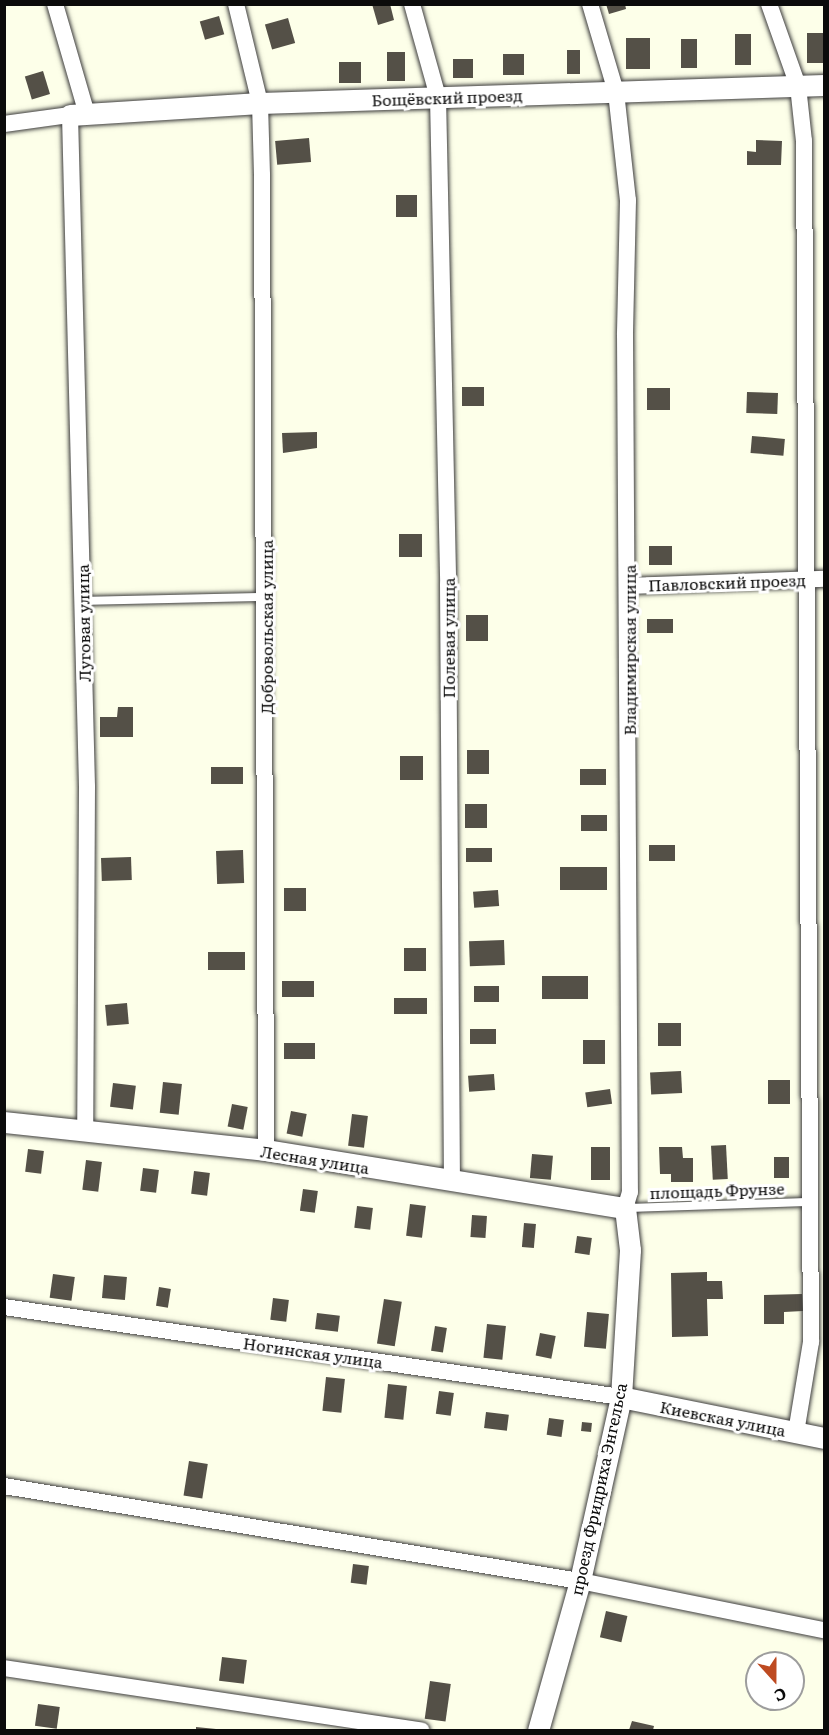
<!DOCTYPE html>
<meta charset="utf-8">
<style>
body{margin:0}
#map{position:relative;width:829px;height:1735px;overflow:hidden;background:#fdffe9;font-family:Literata,serif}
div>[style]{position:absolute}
.building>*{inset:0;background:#545047;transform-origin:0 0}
.roads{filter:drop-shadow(0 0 2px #3e3e3e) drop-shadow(0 0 2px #3e3e3e)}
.service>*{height:8px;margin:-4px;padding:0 4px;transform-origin:4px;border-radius:4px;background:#fff}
.minor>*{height:16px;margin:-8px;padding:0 8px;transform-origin:8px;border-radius:8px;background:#fff}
.tertiary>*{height:21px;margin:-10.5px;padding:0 10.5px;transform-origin:10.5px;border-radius:10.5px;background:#fff}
span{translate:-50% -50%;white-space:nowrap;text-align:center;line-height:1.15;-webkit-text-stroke:6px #fff;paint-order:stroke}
.street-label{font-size:16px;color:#0b0b0b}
.frame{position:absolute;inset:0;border:6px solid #0b0b0b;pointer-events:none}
.north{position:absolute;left:745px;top:1651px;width:60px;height:60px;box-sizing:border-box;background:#fff;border:2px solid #9d9d9d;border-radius:50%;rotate:159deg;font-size:16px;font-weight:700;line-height:24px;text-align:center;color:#0b0b0b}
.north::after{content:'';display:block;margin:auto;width:21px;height:27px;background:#be4a21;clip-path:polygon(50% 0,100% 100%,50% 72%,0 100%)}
</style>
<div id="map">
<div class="building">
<i style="clip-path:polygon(372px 4px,390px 4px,394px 20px,378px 25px)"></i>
<i style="clip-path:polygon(606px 4px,625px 4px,626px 9px,609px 14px)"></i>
<i style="left:219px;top:16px;width:19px;height:20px;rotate:74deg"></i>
<i style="left:288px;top:18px;width:26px;height:24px;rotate:74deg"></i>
<i style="left:824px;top:33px;width:30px;height:17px;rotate:90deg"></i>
<i style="left:735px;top:34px;width:16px;height:31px"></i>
<i style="left:626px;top:38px;width:24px;height:31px"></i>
<i style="left:681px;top:39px;width:16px;height:29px"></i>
<i style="left:567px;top:50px;width:13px;height:24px"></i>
<i style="left:387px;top:52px;width:18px;height:29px"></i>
<i style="left:503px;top:54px;width:21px;height:21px"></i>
<i style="left:453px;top:59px;width:20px;height:19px"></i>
<i style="left:339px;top:62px;width:22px;height:21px"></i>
<i style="left:43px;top:71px;width:24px;height:19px;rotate:73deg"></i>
<i style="left:309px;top:138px;width:24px;height:34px;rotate:85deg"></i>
<i style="clip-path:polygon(756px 140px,782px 141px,781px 165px,747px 165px,747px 151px,756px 152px)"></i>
<i style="left:396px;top:195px;width:21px;height:22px"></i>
<i style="left:462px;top:387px;width:22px;height:19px"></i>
<i style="left:647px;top:388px;width:23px;height:22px"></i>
<i style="left:747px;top:392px;width:31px;height:21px;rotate:2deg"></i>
<i style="clip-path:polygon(317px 432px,317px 448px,283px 453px,282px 433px)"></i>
<i style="left:752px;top:436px;width:33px;height:17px;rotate:5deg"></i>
<i style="left:399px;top:534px;width:23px;height:23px"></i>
<i style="left:649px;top:546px;width:23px;height:19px"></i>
<i style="left:466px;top:615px;width:22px;height:26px"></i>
<i style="left:647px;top:619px;width:26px;height:14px"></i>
<i style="clip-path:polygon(118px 707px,133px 707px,133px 737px,100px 737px,100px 717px,117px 717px)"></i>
<i style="left:489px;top:750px;width:24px;height:22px;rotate:90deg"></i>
<i style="left:400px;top:756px;width:23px;height:24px"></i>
<i style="left:243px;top:767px;width:17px;height:32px;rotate:90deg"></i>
<i style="left:580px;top:769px;width:26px;height:16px"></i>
<i style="left:465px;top:804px;width:22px;height:24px"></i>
<i style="left:581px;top:815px;width:26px;height:16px"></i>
<i style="left:675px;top:845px;width:16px;height:26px;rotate:90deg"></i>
<i style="left:466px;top:848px;width:26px;height:14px"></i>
<i style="left:243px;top:850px;width:33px;height:27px;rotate:88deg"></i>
<i style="left:131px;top:857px;width:23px;height:30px;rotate:88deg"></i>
<i style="left:560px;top:867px;width:47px;height:23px"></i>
<i style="left:284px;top:888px;width:22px;height:23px"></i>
<i style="left:498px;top:890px;width:16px;height:25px;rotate:86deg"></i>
<i style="left:504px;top:940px;width:25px;height:35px;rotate:88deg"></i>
<i style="left:404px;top:948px;width:22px;height:23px"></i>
<i style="left:208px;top:952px;width:37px;height:18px"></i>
<i style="left:542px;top:976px;width:46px;height:23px"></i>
<i style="left:282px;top:981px;width:32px;height:16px"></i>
<i style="left:474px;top:986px;width:25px;height:16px"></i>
<i style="left:427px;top:998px;width:16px;height:33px;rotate:90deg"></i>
<i style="left:127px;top:1003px;width:21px;height:22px;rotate:85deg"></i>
<i style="left:658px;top:1023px;width:23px;height:23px"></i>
<i style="left:470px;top:1029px;width:26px;height:15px"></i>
<i style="left:583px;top:1040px;width:22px;height:24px"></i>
<i style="left:315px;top:1043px;width:16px;height:31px;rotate:90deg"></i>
<i style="left:681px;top:1071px;width:22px;height:31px;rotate:87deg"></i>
<i style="left:494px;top:1074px;width:16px;height:26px;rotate:86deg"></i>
<i style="left:768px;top:1080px;width:22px;height:24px"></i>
<i style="left:163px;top:1082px;width:19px;height:31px;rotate:6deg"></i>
<i style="left:113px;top:1083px;width:23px;height:24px;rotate:7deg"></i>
<i style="left:610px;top:1089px;width:15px;height:25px;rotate:82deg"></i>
<i style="left:232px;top:1104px;width:16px;height:23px;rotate:11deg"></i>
<i style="left:291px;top:1111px;width:16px;height:23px;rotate:11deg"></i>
<i style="left:352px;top:1114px;width:16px;height:32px;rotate:7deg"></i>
<i style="left:726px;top:1145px;width:34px;height:15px;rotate:87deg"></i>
<i style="left:610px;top:1147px;width:33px;height:19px;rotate:90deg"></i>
<i style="clip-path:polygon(659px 1147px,682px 1147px,683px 1158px,693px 1158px,693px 1182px,671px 1182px,671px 1174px,660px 1174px)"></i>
<i style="left:28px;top:1149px;width:16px;height:23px;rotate:7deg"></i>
<i style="left:532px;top:1154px;width:21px;height:24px;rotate:5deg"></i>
<i style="left:789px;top:1157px;width:21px;height:15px;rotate:90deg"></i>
<i style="left:86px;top:1160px;width:16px;height:30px;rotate:7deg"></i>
<i style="left:143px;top:1168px;width:16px;height:23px;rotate:7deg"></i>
<i style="left:194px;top:1171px;width:16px;height:23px;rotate:7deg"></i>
<i style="left:303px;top:1189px;width:15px;height:22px;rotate:8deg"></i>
<i style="left:410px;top:1204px;width:16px;height:32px;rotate:7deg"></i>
<i style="left:357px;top:1206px;width:16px;height:22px;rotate:7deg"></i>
<i style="left:472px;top:1215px;width:15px;height:22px;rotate:4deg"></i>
<i style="left:524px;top:1223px;width:12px;height:24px;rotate:5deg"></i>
<i style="left:577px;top:1236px;width:15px;height:17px;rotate:8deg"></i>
<i style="clip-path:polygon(707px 1272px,707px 1281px,722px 1281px,723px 1299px,707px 1299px,708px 1336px,672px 1337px,671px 1273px)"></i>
<i style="left:53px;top:1274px;width:22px;height:24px;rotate:8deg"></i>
<i style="left:104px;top:1275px;width:23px;height:23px;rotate:5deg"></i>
<i style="left:159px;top:1287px;width:12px;height:19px;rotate:9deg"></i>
<i style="clip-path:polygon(802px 1294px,803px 1311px,784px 1312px,784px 1324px,764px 1324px,764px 1295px)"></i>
<i style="left:273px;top:1298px;width:16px;height:22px;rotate:7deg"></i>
<i style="left:384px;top:1299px;width:18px;height:45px;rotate:9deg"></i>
<i style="left:587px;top:1312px;width:22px;height:35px;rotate:5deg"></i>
<i style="left:317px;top:1313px;width:23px;height:16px;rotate:7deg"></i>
<i style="left:487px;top:1324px;width:19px;height:34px;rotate:6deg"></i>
<i style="left:435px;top:1326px;width:12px;height:25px;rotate:9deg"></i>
<i style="left:540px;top:1333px;width:16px;height:23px;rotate:11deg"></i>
<i style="left:326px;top:1377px;width:19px;height:34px;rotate:6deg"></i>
<i style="left:388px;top:1384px;width:19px;height:34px;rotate:6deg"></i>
<i style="left:439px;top:1391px;width:15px;height:23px;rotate:8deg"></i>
<i style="left:486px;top:1412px;width:23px;height:16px;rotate:7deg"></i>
<i style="left:549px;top:1418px;width:15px;height:17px;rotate:8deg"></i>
<i style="left:582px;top:1422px;width:10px;height:9px;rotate:6deg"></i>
<i style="left:189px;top:1461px;width:19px;height:35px;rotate:9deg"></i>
<i style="left:353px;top:1564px;width:16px;height:19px;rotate:7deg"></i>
<i style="left:606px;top:1611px;width:22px;height:27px;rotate:13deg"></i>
<i style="left:222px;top:1657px;width:25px;height:24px;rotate:7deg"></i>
<i style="left:430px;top:1681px;width:21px;height:38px;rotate:8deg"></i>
<i style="left:38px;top:1704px;width:22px;height:22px;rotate:8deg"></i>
<i style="clip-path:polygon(632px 1721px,654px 1726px,653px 1730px,629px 1730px)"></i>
<i style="clip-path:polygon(196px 1727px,216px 1729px,215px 1730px,196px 1730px)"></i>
</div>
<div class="roads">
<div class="service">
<i style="left:83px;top:601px;width:183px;rotate:-1.3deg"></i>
<i style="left:625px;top:1208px;width:185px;rotate:-1.9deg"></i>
</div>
<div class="minor">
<i style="left:55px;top:4px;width:115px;rotate:73.8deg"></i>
<i style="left:236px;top:4px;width:102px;rotate:76.4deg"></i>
<i style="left:260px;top:103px;width:72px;rotate:88.4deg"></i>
<i style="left:262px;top:175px;width:975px;rotate:89.76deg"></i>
<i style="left:412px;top:4px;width:97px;rotate:74.4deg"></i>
<i style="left:438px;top:97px;width:487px;rotate:88.8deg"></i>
<i style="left:448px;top:584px;width:596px;rotate:89.62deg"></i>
<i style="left:590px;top:4px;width:92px;rotate:73.5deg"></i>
<i style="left:616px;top:92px;width:109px;rotate:83.7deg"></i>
<i style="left:628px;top:200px;width:135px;rotate:91.3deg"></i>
<i style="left:625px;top:335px;width:857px;rotate:89.67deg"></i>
<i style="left:630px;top:1192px;width:17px;rotate:107deg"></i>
<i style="left:769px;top:4px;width:87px;rotate:70.5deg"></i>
<i style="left:798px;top:86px;width:55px;rotate:83.8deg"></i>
<i style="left:804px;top:141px;width:1201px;rotate:89.67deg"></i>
<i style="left:811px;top:1342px;width:92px;rotate:99.4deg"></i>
<i style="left:4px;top:124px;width:67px;rotate:-7.8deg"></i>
<i style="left:70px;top:115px;width:672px;rotate:88.55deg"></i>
<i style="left:87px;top:787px;width:344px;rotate:90.3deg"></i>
<i style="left:629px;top:586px;width:195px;rotate:-2.1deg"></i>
<i style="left:4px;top:1307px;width:624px;rotate:8.3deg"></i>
<i style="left:4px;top:1486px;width:584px;rotate:9.37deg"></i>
<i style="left:580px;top:1581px;width:249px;rotate:11.4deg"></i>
<i style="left:4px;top:1668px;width:422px;rotate:8.5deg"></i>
</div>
<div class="tertiary">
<i style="left:70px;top:115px;width:190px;rotate:-3.6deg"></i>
<i style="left:260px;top:103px;width:564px;rotate:-1.83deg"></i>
<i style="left:4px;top:1122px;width:263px;rotate:6.1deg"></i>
<i style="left:266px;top:1150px;width:364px;rotate:9.2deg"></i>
<i style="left:625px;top:1208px;width:42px;rotate:83.2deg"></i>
<i style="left:630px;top:1250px;width:147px;rotate:93.5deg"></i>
<i style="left:621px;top:1397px;width:189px;rotate:102.6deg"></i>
<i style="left:580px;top:1581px;width:155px;rotate:105.7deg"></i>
<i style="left:621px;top:1397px;width:207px;rotate:11.4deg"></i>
</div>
</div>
<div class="street-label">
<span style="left:447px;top:97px;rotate:-2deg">Бощёвский проезд</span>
<span style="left:727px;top:582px;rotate:-2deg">Павловский проезд</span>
<span style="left:83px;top:623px;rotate:-91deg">Луговая улица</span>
<span style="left:266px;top:627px;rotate:-90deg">Добровольская улица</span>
<span style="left:448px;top:638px;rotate:-90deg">Полевая улица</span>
<span style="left:629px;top:650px;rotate:-90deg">Владимирская улица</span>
<span style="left:315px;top:1159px;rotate:9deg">Лесная улица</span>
<span style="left:717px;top:1190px;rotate:-2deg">площадь Фрунзе</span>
<span style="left:313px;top:1352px;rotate:8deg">Ногинская улица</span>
<span style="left:723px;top:1418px;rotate:11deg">Киевская улица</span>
<span style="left:598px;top:1489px;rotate:-78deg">проезд Фридриха Энгельса</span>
</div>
<div class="frame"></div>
<div class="north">С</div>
</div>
